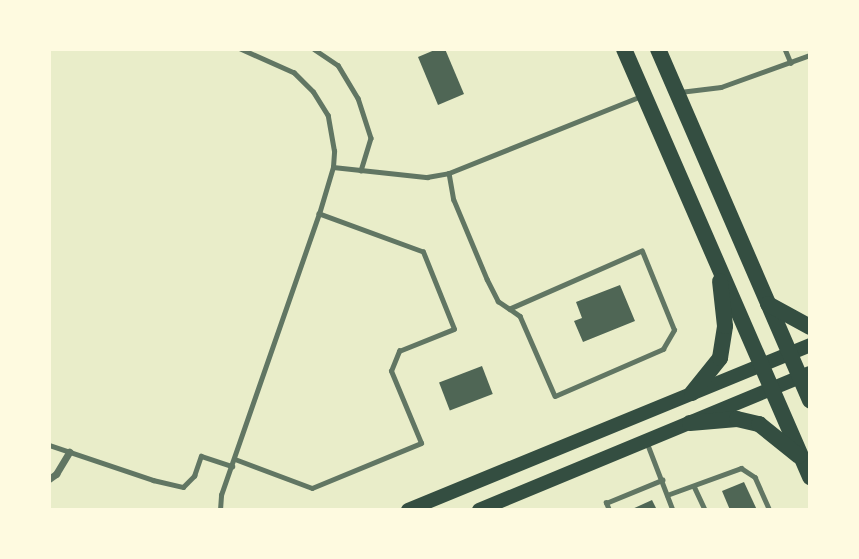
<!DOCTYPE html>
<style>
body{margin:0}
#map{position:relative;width:859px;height:559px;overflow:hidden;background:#e9edc9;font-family:Lato,sans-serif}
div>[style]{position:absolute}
.building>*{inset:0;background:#4f6655;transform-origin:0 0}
.service>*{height:4.5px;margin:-2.25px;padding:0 2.25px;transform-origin:2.25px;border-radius:2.25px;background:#617663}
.minor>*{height:7px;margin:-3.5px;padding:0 3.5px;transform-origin:3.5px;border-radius:3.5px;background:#617663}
.secondary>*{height:14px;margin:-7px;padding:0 7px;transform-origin:7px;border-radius:7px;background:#344e41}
.primary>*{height:16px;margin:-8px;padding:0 8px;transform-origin:8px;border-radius:8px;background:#344e41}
span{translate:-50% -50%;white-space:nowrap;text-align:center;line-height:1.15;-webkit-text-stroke:5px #fefae0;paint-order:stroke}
.frame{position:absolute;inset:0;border:51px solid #fefae0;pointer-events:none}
</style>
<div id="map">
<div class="building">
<i style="clip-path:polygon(437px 49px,445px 49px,464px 94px,438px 105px,418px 57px)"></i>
<i style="clip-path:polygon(620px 285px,635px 321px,583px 342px,574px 321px,582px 318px,576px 302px)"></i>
<i style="left:482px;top:366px;width:30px;height:46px;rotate:69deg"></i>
<i style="clip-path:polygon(744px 482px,757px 510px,730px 510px,722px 491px)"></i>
<i style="clip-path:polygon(652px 500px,657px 510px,630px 510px)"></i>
</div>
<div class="service">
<i style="left:314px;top:49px;width:29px;rotate:34deg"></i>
<i style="left:338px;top:65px;width:39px;rotate:59deg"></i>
<i style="left:358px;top:98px;width:42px;rotate:72deg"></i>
<i style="left:371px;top:138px;width:34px;rotate:107deg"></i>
<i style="left:785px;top:49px;width:15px;rotate:67deg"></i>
<i style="left:680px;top:92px;width:41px;rotate:-7deg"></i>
<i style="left:721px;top:87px;width:95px;rotate:-19.8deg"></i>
<i style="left:333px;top:167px;width:95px;rotate:6.1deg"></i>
<i style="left:427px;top:177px;width:22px;rotate:-10deg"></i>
<i style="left:449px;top:173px;width:208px;rotate:-21.8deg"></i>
<i style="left:449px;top:173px;width:27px;rotate:80deg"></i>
<i style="left:454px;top:200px;width:86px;rotate:67.3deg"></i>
<i style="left:487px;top:279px;width:25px;rotate:63deg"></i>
<i style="left:498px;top:301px;width:14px;rotate:34deg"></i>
<i style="left:510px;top:309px;width:12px;rotate:35deg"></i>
<i style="left:520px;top:316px;width:87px;rotate:66.4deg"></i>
<i style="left:555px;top:396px;width:118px;rotate:-23.5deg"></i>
<i style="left:663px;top:349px;width:22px;rotate:-60deg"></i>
<i style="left:674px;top:330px;width:85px;rotate:-112.1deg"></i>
<i style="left:642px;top:251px;width:144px;rotate:156.3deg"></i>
<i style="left:49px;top:445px;width:110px;rotate:18.6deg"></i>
<i style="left:153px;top:480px;width:31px;rotate:13deg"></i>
<i style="left:183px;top:487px;width:16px;rotate:-45deg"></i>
<i style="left:194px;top:476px;width:21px;rotate:-71deg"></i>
<i style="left:201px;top:456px;width:33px;rotate:18deg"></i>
<i style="left:648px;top:445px;width:70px;rotate:69deg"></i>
<i style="left:235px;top:459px;width:82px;rotate:20.6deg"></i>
<i style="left:312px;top:488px;width:118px;rotate:-22.4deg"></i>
<i style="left:421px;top:443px;width:78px;rotate:-112.6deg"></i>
<i style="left:391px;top:371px;width:22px;rotate:-68deg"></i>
<i style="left:399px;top:351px;width:59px;rotate:-21.8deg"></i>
<i style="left:454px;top:329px;width:83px;rotate:-111.9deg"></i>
<i style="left:423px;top:252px;width:111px;rotate:-159.9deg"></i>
<i style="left:694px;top:486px;width:26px;rotate:65deg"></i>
<i style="left:667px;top:495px;width:79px;rotate:-20deg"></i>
<i style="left:741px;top:468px;width:17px;rotate:33deg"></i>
<i style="left:755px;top:477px;width:36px;rotate:66deg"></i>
<i style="left:220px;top:510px;width:15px;rotate:-86deg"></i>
<i style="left:221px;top:495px;width:298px;rotate:-70.8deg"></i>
<i style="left:319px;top:214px;width:49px;rotate:-73.4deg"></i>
<i style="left:333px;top:167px;width:16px;rotate:-86deg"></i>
<i style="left:334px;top:151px;width:36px;rotate:-100deg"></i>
<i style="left:328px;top:116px;width:28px;rotate:-122deg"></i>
<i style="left:313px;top:92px;width:27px;rotate:-135deg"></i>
<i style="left:294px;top:73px;width:59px;rotate:-156deg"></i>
<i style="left:609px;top:510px;width:8px;rotate:-113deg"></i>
<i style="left:606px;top:503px;width:61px;rotate:-22.3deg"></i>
</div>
<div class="minor">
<i style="left:49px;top:479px;width:9px;rotate:-36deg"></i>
<i style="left:56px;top:474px;width:26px;rotate:-59deg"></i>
</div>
<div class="secondary">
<i style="left:408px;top:510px;width:435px;rotate:-22.3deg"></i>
<i style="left:479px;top:510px;width:358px;rotate:-22.5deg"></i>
</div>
<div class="primary">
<i style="left:624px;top:49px;width:467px;rotate:66.5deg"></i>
<i style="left:658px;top:49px;width:383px;rotate:66.6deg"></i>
<i style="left:768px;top:304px;width:48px;rotate:28.7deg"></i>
<i style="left:692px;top:393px;width:45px;rotate:-51.3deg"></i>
<i style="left:720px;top:358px;width:32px;rotate:-81deg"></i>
<i style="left:725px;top:326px;width:45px;rotate:-96.3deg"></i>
<i style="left:690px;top:423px;width:47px;rotate:-4.9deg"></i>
<i style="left:737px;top:419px;width:23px;rotate:13deg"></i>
<i style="left:759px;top:424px;width:51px;rotate:38.7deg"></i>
</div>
<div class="frame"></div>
</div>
